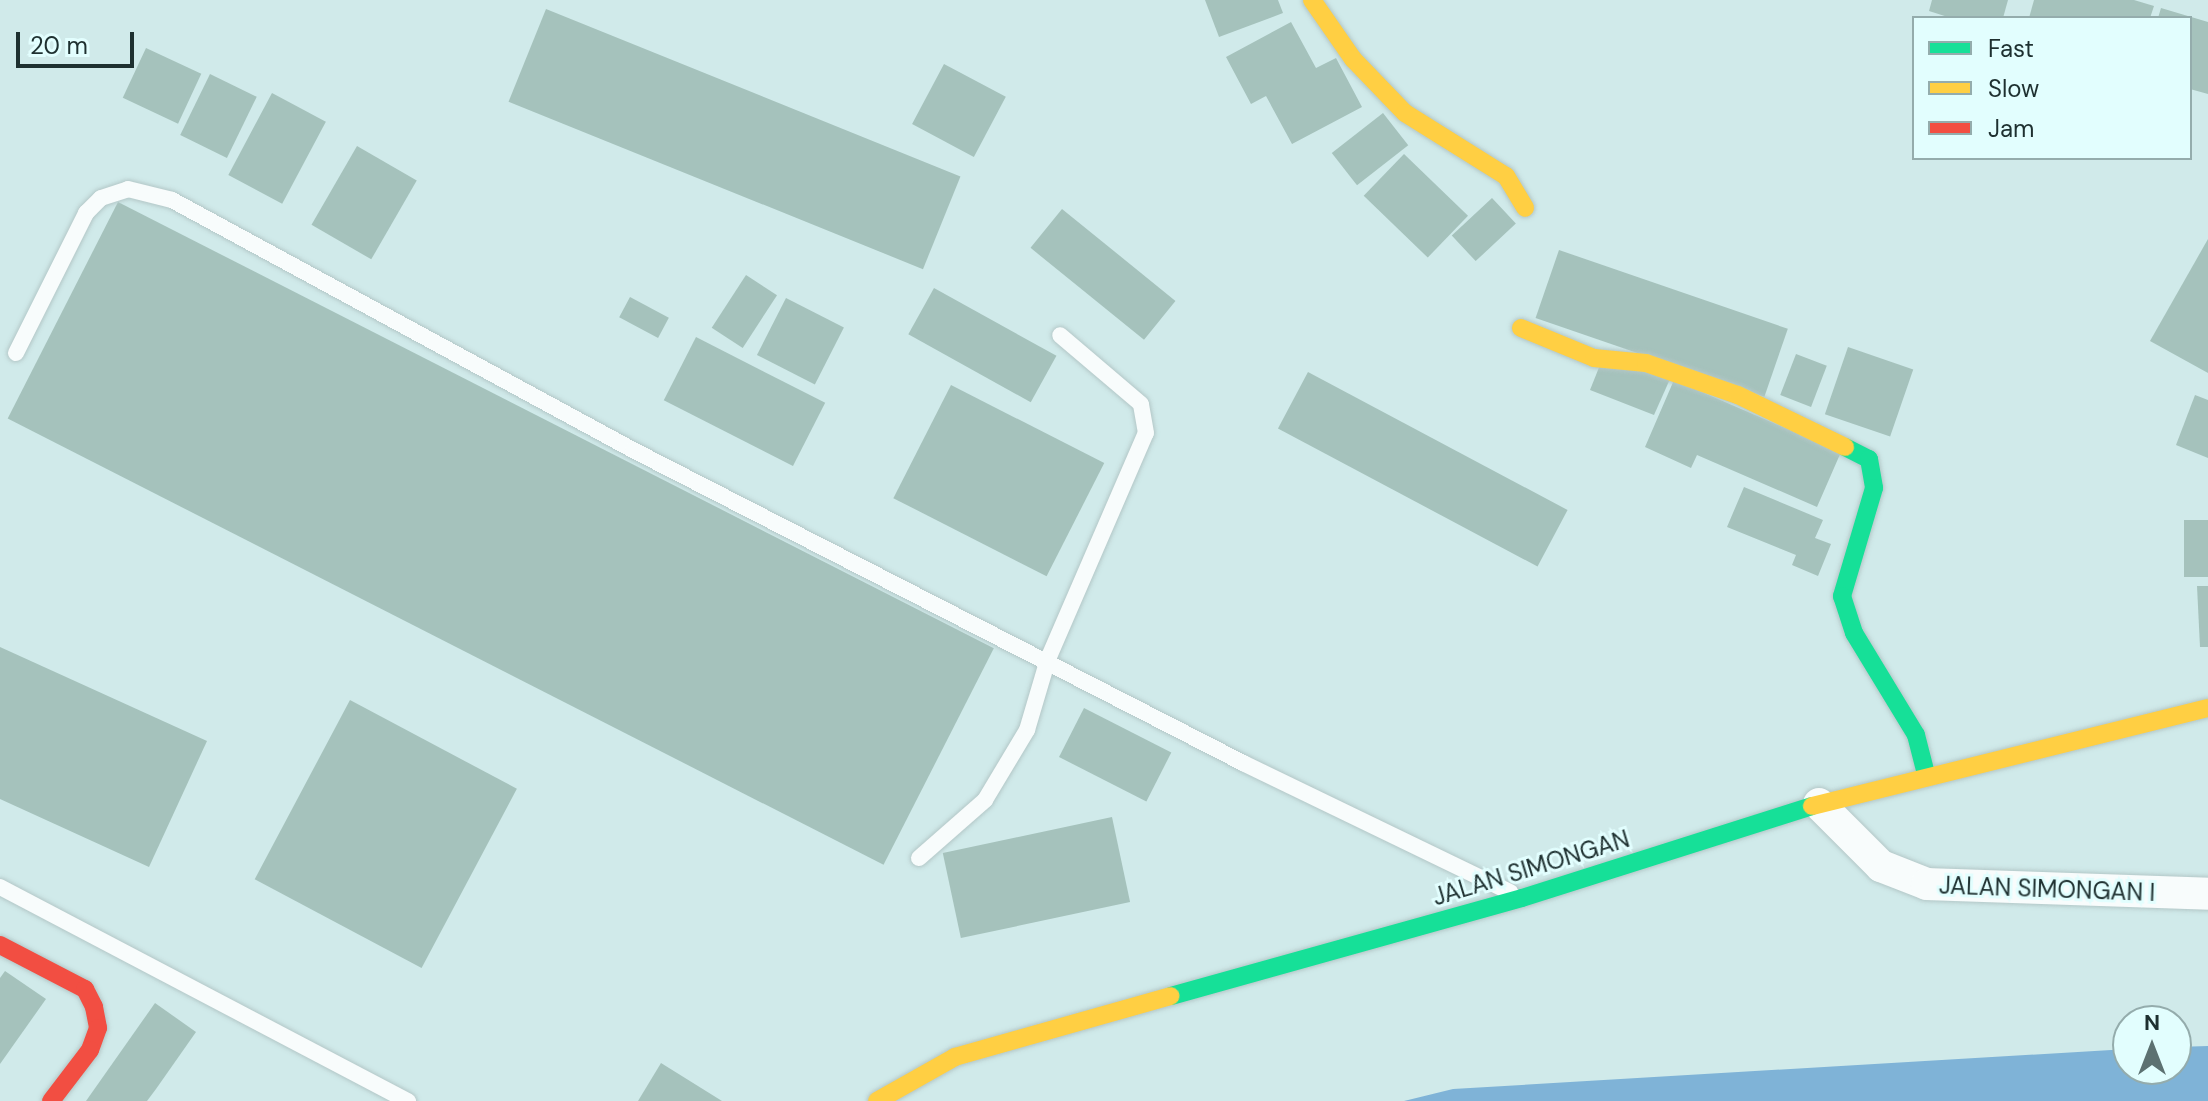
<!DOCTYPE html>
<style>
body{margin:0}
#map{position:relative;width:2208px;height:1101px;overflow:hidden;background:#d0eaea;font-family:"DM Sans",sans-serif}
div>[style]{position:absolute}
.water>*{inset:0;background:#7fb3d7}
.building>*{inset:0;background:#a5c2bc;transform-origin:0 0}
.roads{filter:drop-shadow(0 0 2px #b3c7c7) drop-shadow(0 0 2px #b3c7c7)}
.lane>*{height:16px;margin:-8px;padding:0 8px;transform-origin:8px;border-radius:8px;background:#f8fcfc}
.street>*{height:32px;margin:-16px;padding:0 16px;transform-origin:16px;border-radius:16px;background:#f8fcfc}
.fast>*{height:18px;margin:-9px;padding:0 9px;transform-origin:9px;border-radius:9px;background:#16e098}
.slow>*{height:18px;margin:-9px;padding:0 9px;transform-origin:9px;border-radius:9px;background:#ffcf43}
.jam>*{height:18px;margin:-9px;padding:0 9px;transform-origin:9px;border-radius:9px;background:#f24e42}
span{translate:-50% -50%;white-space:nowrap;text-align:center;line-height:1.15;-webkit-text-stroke:6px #e2fefe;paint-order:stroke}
.street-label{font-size:24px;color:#1e3030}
.legend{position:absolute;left:1912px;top:16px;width:280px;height:144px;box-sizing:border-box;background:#e2fefe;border:2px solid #94acac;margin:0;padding:10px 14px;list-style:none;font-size:24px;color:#1e3030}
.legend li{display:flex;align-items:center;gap:16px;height:40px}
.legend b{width:40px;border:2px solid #94acac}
.north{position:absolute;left:2112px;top:1005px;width:80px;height:80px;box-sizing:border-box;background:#e2fefe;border:2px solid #94acac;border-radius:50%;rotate:0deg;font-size:22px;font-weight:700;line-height:32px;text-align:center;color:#1e3030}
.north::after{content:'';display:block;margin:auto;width:28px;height:36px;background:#5c7171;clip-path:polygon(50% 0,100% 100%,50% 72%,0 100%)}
.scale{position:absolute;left:16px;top:32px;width:118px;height:36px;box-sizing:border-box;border:4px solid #1e3030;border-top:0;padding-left:10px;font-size:24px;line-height:28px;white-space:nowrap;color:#1e3030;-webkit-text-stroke:6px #e2fefe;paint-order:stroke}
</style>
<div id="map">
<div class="water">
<i style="clip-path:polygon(2208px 1046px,2208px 1101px,1404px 1101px,1453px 1089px,2128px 1049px,2128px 1069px,2176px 1069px,2176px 1047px)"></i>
</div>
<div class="building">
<i style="clip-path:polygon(1205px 0,1278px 0,1283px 13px,1219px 37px)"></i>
<i style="clip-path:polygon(1932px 0,2008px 0,2003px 18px,1951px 18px,1929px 11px)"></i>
<i style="clip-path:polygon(2034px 0,2134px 0,2154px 6px,2150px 18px,2029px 18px)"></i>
<i style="clip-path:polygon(2161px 8px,2208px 22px,2208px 94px,2190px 89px,2190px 18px,2158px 18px)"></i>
<i style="left:546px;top:9px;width:447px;height:100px;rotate:22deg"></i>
<i style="clip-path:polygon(1291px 22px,1316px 68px,1336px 58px,1362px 107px,1292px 144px,1266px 96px,1251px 104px,1226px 57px)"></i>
<i style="left:146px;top:48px;width:61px;height:55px;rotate:25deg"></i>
<i style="left:944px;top:64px;width:70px;height:68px;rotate:28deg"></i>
<i style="left:210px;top:74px;width:52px;height:68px;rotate:26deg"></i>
<i style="left:272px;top:93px;width:61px;height:93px;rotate:28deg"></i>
<i style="left:1383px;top:113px;width:41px;height:65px;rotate:52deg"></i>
<i style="left:357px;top:146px;width:69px;height:91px;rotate:30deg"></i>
<i style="left:1404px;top:154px;width:89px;height:58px;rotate:44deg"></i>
<i style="left:1492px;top:198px;width:35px;height:55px;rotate:47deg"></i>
<i style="left:118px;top:202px;width:983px;height:243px;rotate:27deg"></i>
<i style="left:1062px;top:209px;width:146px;height:50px;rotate:39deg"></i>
<i style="clip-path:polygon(2208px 239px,2208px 373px,2150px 341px)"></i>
<i style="left:1559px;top:250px;width:242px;height:72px;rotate:19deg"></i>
<i style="left:746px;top:275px;width:37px;height:63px;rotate:33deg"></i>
<i style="left:934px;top:288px;width:140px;height:53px;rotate:29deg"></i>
<i style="left:630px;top:297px;width:44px;height:23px;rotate:28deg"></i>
<i style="left:786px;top:298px;width:65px;height:64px;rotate:27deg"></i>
<i style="left:696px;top:337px;width:145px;height:71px;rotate:27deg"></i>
<i style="left:1848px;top:347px;width:69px;height:71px;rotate:19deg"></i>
<i style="left:1796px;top:354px;width:33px;height:44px;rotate:21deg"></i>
<i style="clip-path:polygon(1602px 360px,1670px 379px,1654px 415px,1590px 390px)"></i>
<i style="left:1308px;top:372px;width:294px;height:64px;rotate:28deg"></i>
<i style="clip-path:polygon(1674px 380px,1841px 452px,1817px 507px,1697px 455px,1691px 468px,1645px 447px)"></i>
<i style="left:951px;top:385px;width:172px;height:127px;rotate:27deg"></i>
<i style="clip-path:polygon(2195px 395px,2208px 400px,2208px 458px,2176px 445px)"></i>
<i style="clip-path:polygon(1744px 487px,1823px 520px,1815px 538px,1831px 544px,1818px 576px,1792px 565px,1796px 555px,1727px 527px)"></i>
<i style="left:2184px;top:520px;width:24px;height:57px"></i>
<i style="clip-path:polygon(2197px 586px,2208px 586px,2208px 647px,2200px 647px)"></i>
<i style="clip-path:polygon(0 647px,207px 741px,149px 867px,0 799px)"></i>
<i style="left:350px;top:700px;width:189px;height:203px;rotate:28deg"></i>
<i style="left:1084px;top:708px;width:98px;height:55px;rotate:27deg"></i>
<i style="left:1112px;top:817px;width:87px;height:173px;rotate:78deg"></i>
<i style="clip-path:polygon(5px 971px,46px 999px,0 1064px,0 978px)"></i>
<i style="clip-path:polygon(155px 1003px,196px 1032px,156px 1089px,147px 1101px,86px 1101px)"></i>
<i style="clip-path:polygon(661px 1063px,722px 1101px,638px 1101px)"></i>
</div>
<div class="roads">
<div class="lane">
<i style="left:16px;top:353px;width:157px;rotate:-63.4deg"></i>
<i style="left:86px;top:213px;width:21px;rotate:-45deg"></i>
<i style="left:101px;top:198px;width:28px;rotate:-18deg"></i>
<i style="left:128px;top:189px;width:45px;rotate:14deg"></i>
<i style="left:172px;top:200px;width:524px;rotate:28.47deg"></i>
<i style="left:633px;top:450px;width:686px;rotate:27.16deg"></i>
<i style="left:1243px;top:763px;width:297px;rotate:25.8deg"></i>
<i style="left:919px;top:858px;width:88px;rotate:-41.3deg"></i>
<i style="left:985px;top:800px;width:82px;rotate:-59deg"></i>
<i style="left:1027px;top:730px;width:74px;rotate:-73.5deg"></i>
<i style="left:1048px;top:659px;width:246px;rotate:-66.6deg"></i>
<i style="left:1146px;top:433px;width:29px;rotate:-100deg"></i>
<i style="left:1141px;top:404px;width:106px;rotate:-139.6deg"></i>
<i style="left:0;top:887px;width:461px;rotate:27.7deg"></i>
</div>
<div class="street">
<i style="left:1819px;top:804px;width:88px;rotate:45deg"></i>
<i style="left:1881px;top:866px;width:49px;rotate:21.4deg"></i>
<i style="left:1927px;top:884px;width:281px;rotate:2deg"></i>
</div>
<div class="fast">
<i style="left:1845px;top:447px;width:27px;rotate:27deg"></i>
<i style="left:1869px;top:459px;width:29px;rotate:80deg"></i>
<i style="left:1874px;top:488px;width:113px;rotate:106.5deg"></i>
<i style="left:1842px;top:596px;width:39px;rotate:72deg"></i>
<i style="left:1854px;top:633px;width:119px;rotate:58.7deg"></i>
<i style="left:1916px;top:735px;width:40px;rotate:75.6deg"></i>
<i style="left:1171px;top:996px;width:364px;rotate:-15.6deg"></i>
<i style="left:1522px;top:898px;width:304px;rotate:-17.6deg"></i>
</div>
<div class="slow">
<i style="left:1312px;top:0;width:72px;rotate:55.2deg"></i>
<i style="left:1353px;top:59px;width:75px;rotate:46.1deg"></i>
<i style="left:1405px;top:113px;width:119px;rotate:32deg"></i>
<i style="left:1506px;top:176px;width:37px;rotate:59deg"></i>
<i style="left:1521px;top:328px;width:79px;rotate:22.3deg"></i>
<i style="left:1594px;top:358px;width:52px;rotate:5.5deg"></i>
<i style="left:1646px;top:363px;width:97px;rotate:19.2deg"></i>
<i style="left:1738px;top:395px;width:119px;rotate:25.9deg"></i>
<i style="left:1812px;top:806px;width:408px;rotate:-13.9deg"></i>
<i style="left:877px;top:1101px;width:90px;rotate:-29.4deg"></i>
<i style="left:955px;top:1057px;width:224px;rotate:-15.8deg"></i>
</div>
<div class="jam">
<i style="left:0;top:945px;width:96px;rotate:27.4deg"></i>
<i style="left:85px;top:989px;width:20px;rotate:63deg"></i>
<i style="left:94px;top:1007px;width:21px;rotate:79deg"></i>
<i style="left:98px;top:1028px;width:23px;rotate:110deg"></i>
<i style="left:90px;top:1050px;width:64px;rotate:127.4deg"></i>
</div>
</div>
<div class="street-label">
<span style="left:1531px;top:868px;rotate:-17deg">JALAN SIMONGAN</span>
<span style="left:2047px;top:889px;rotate:2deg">JALAN SIMONGAN I</span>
</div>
<ul class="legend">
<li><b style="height:10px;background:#16e098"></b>Fast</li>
<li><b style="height:10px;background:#ffcf43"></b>Slow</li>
<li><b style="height:10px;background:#f24e42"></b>Jam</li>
</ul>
<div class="north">N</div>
<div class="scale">20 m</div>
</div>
